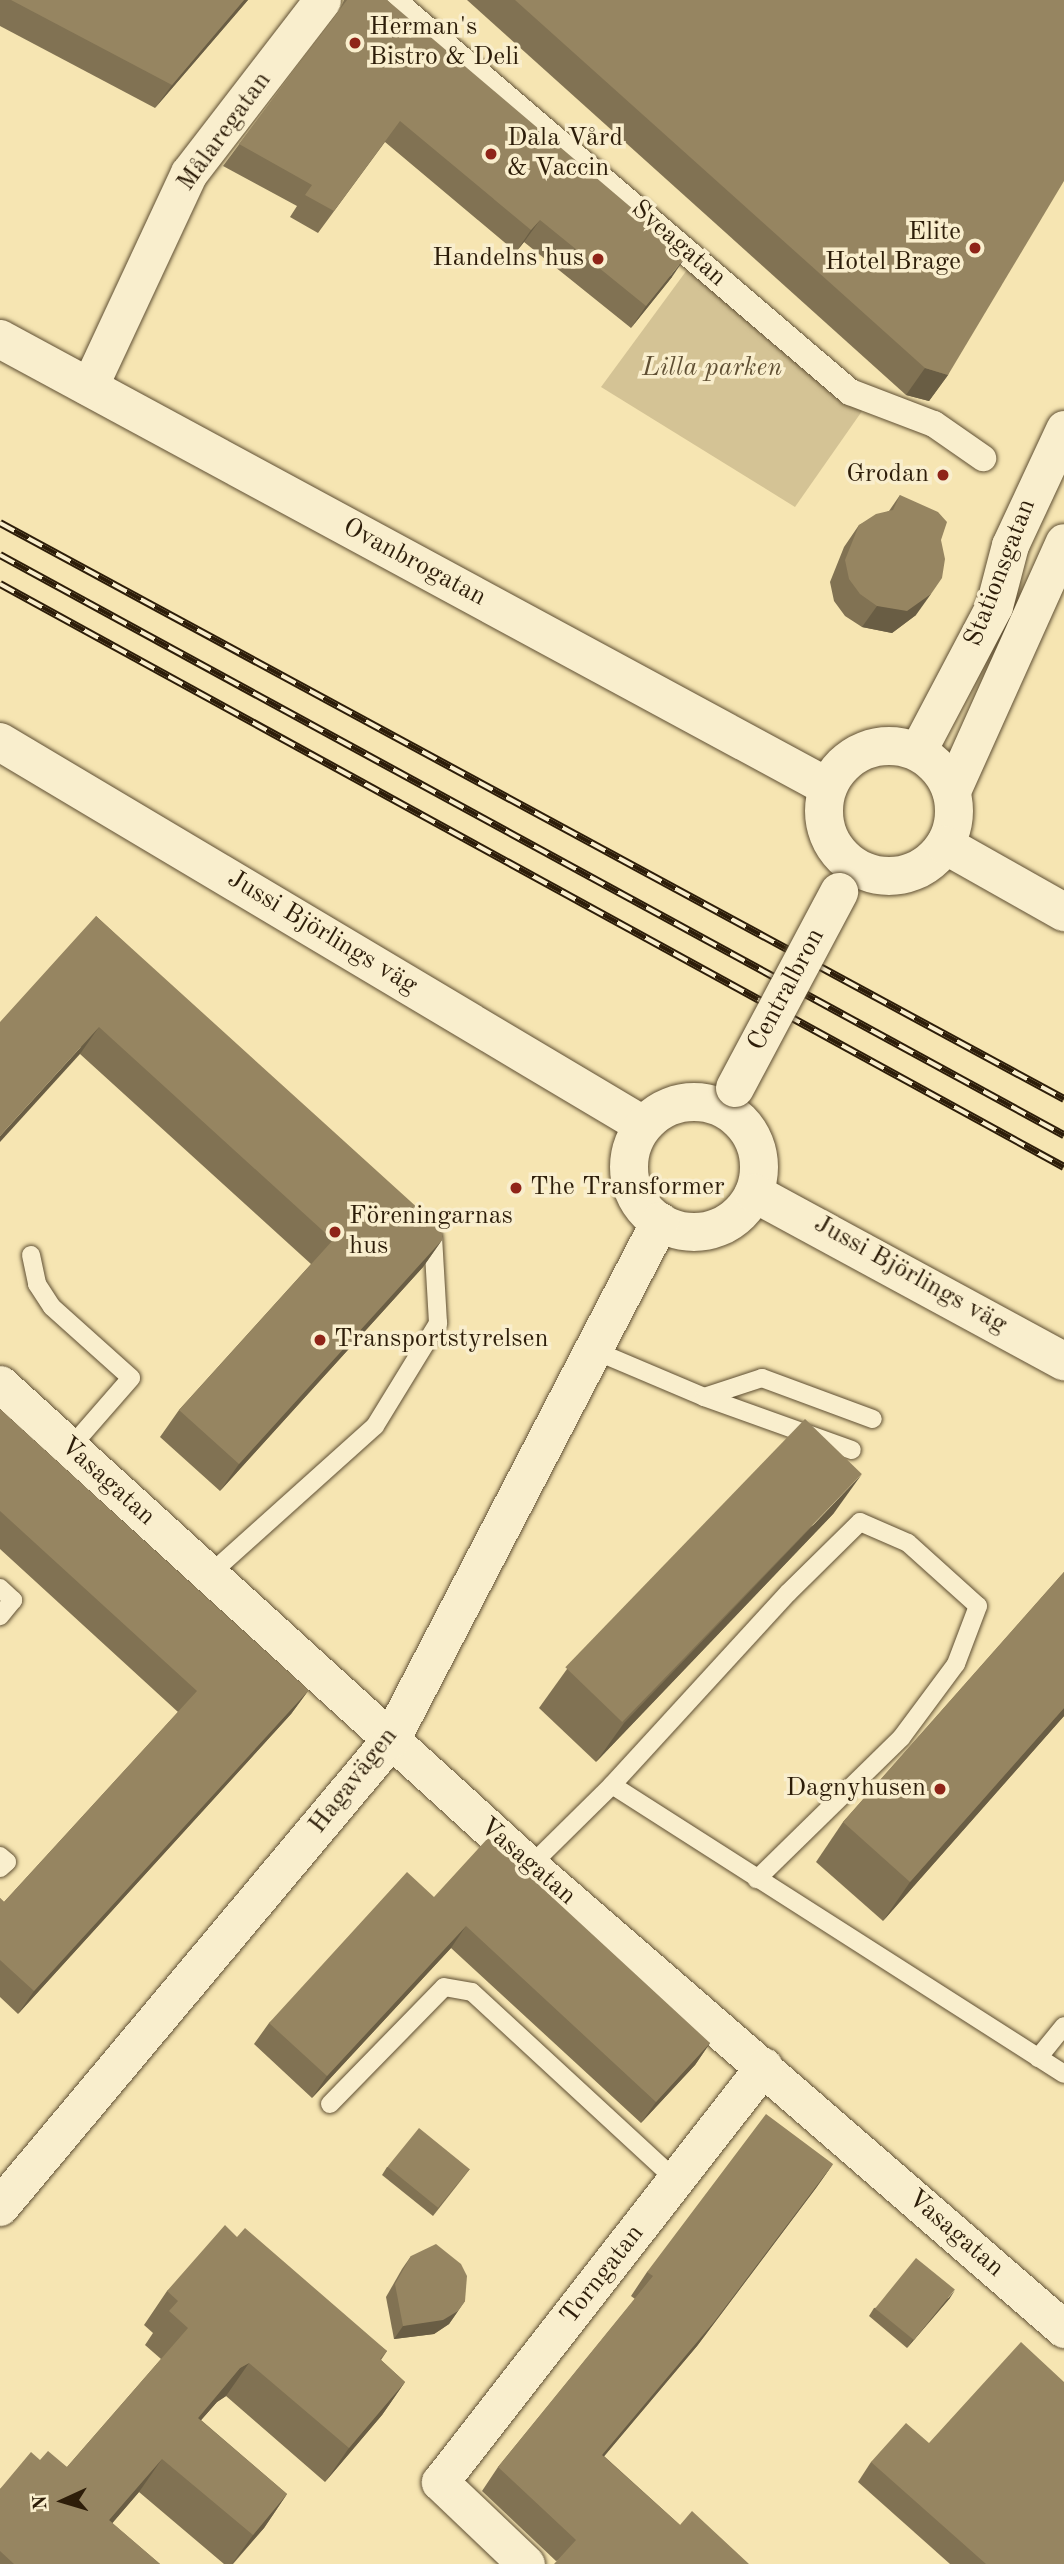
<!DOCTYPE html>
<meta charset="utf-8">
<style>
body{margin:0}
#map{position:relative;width:1064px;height:2564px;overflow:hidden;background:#f6e5b2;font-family:"Old Standard TT",serif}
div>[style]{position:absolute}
.green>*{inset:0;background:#d4c395}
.roads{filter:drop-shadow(0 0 2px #5f4f33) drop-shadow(0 0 2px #5f4f33)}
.service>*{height:18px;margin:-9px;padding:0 9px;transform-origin:9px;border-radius:9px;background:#f9eecd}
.pedestrian>*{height:26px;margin:-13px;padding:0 13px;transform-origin:13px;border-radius:13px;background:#f9eecd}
.minor>*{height:37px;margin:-18.5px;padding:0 18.5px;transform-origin:18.5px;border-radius:18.5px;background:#f9eecd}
.tertiary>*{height:38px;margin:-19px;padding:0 19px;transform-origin:19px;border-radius:19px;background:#f9eecd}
.tertiary>.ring{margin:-19px;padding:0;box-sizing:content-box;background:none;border:38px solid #f9eecd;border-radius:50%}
.rail>*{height:8px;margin-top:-4px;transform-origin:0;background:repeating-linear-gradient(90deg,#f9eecd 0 16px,#2d1d09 0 32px);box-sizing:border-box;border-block:2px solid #2d1d09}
.bridges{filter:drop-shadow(0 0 2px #5f4f33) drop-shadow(0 0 2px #5f4f33)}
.tertiary-bridge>*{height:38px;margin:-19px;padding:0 19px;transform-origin:19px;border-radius:19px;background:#f9eecd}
.wall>*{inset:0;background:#817253}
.shaded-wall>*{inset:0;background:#695d44}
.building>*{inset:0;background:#968561;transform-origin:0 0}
.dots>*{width:19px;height:19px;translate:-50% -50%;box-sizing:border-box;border:4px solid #f9eecd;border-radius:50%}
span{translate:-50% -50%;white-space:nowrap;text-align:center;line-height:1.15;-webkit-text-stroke:7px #f9eecd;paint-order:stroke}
.poi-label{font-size:26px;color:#2d1d09}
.left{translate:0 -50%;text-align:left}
.right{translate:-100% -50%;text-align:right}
.street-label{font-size:26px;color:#2d1d09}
.park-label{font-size:26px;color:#5f4f33;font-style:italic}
.north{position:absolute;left:28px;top:2466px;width:70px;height:70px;-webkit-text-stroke:5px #f9eecd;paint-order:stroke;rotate:266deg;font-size:19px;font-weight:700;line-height:28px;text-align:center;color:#2d1d09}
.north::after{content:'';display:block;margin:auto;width:24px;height:32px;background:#2d1d09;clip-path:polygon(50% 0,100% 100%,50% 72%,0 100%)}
</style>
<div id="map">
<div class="green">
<i style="clip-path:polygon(695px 259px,867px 404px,795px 507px,601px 387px)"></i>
</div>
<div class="roads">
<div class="service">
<i style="left:31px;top:1255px;width:30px;rotate:78deg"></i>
<i style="left:37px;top:1284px;width:27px;rotate:57deg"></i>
<i style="left:52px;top:1307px;width:106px;rotate:41.9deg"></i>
<i style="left:131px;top:1378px;width:93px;rotate:131.1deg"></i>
<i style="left:591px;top:1349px;width:123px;rotate:23deg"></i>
<i style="left:704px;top:1397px;width:157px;rotate:19.7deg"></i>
<i style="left:704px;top:1397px;width:61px;rotate:-18.1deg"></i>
<i style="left:762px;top:1378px;width:118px;rotate:20.3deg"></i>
<i style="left:209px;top:1575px;width:223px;rotate:-41.9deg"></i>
<i style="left:375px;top:1426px;width:121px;rotate:-58.5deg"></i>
<i style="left:438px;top:1323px;width:87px;rotate:-93.3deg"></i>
<i style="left:0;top:1588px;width:18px;rotate:43deg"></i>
<i style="left:13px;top:1600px;width:21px;rotate:129deg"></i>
<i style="left:612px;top:1785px;width:260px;rotate:-47.5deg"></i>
<i style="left:788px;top:1593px;width:101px;rotate:-44.6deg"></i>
<i style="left:860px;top:1522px;width:52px;rotate:23.6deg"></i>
<i style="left:908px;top:1543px;width:94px;rotate:42deg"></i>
<i style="left:978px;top:1606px;width:62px;rotate:110.8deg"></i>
<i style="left:956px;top:1664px;width:92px;rotate:126.6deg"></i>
<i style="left:901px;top:1738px;width:202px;rotate:135.6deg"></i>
<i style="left:0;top:1856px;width:9px;rotate:41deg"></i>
<i style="left:7px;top:1862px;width:9px;rotate:139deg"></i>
<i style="left:530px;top:1866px;width:115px;rotate:-44.6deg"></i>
<i style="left:612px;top:1785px;width:536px;rotate:32.59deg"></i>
<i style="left:1038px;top:2058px;width:41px;rotate:-50.9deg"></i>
<i style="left:330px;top:2104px;width:163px;rotate:-45.7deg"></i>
<i style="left:444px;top:1987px;width:28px;rotate:10deg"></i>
<i style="left:472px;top:1992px;width:279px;rotate:42.7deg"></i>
</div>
<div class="pedestrian">
<i style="left:392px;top:0;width:603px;rotate:40.56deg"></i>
<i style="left:850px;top:392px;width:90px;rotate:20.9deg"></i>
<i style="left:934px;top:424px;width:60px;rotate:34.8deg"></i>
</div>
<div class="minor">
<i style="left:89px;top:387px;width:236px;rotate:-65deg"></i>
<i style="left:189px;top:173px;width:218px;rotate:-52.4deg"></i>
<i style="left:917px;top:752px;width:165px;rotate:-62.2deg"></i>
<i style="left:994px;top:606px;width:63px;rotate:-75.3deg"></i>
<i style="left:1010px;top:545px;width:128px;rotate:-65deg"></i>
<i style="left:951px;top:793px;width:275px;rotate:-65.8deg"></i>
<i style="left:0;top:1384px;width:716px;rotate:42.28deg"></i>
<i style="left:530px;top:1866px;width:707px;rotate:40.93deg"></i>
<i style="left:526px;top:2564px;width:119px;rotate:-136.4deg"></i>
<i style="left:440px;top:2482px;width:527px;rotate:-52.09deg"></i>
</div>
<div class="tertiary">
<i style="left:0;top:339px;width:941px;rotate:28.42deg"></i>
<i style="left:0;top:742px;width:748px;rotate:30.78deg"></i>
<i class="ring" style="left:824px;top:746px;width:92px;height:92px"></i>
<i style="left:945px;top:845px;width:137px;rotate:29.4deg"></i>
<i class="ring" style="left:629px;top:1102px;width:92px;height:92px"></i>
<i style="left:754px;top:1193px;width:353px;rotate:28.5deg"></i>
<i style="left:0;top:2207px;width:609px;rotate:-50.06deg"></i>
<i style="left:391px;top:1740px;width:584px;rotate:-62.56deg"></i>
</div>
</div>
<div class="rail">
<i style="left:0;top:523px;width:1210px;rotate:28.43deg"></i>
<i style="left:0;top:555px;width:1212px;rotate:28.6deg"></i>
<i style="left:0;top:584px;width:1213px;rotate:28.72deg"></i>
</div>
<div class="bridges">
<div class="tertiary-bridge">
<i style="left:735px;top:1088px;width:222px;rotate:-62deg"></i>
</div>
</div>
<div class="wall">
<i style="clip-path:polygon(0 0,248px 0,155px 108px,0 26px)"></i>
<i style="clip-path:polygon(344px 0,387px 0,672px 277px,631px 328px,524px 242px,516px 252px,385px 142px,318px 233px,290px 217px,297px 206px,223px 166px,340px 9px)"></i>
<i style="clip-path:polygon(467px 0,1064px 0,948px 375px,929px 401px,906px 395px)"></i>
<i style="clip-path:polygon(900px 495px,916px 615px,892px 633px,862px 627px,845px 616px,834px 601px,830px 582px,844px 547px,859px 525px,889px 511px)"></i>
<i style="clip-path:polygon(96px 916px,442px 1240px,423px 1267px,220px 1491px,160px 1437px,179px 1410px,311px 1264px,80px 1054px)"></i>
<i style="clip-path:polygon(0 1409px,308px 1691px,291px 1714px,18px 2014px,0 1997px,0 1898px,4px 1902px,178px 1712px,0 1549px)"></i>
<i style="clip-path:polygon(834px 1513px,596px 1762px,539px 1708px,567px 1669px)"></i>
<i style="clip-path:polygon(1064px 1572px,1064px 1716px,883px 1921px,816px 1862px,843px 1822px)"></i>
<i style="clip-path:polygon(434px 1897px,710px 2043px,695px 2065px,641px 2123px,451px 1948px,312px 2098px,254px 2044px,269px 2023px)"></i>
<i style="clip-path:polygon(833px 2164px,816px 2188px,697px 2346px,604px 2456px,680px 2525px,556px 2561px,482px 2491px,498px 2467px,635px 2299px,631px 2296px,647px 2272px)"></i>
<i style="clip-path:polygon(387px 2167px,470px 2169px,433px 2216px,382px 2175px)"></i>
<i style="clip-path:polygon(237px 2237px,387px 2351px,381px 2360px,405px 2382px,382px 2415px,325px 2482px,226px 2396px,217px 2402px,201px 2420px,287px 2494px,264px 2528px,233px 2564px,224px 2564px,139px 2492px,112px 2523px,160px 2564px,0 2564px,0 2489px,40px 2460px,67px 2467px,161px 2359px,145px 2345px,153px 2333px,144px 2325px,167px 2291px)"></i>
<i style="clip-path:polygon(411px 2256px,465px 2301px,449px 2324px,434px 2334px,394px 2339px,386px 2297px,402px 2269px)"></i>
<i style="clip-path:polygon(950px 2298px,907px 2348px,869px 2316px,874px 2308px)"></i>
<i style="clip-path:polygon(929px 2443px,1064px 2564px,950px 2564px,858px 2482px,871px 2462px)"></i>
</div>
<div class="shaded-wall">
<i style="clip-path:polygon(244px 0,248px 0,155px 108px,172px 85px)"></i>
<i style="clip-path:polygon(540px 220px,524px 242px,516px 252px,531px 230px)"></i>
<i style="clip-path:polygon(687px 255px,672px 277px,631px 328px,646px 306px)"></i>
<i style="clip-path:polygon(925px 368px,948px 375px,929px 401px,906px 395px)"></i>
<i style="clip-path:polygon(931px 594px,916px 615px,892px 633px,862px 627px,877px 606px)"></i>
<i style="clip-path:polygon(99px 1027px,80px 1054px,0 1142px,0 1136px)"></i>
<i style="clip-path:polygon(442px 1240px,423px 1267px,220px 1491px,239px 1464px)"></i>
<i style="clip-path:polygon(862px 1474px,834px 1513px,596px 1762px,624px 1723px)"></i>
<i style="clip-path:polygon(308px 1691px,291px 1714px,18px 2014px,34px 1991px)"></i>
<i style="clip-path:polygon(1064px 1708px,1064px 1716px,883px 1921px,910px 1882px)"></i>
<i style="clip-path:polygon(466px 1926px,451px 1948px,312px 2098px,327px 2076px)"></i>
<i style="clip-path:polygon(710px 2043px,695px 2065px,641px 2123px,656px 2102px)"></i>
<i style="clip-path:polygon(833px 2164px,816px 2188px,697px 2346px,585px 2479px,602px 2455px)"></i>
<i style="clip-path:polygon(955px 2290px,950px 2298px,907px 2348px,912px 2341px)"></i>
<i style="clip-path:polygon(458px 2311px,449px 2324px,434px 2334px,394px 2339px,403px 2326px)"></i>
<i style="clip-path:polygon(249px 2363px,226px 2396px,217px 2402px,174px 2451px,198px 2418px,240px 2368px)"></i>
<i style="clip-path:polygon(405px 2382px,382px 2415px,325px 2482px,349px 2448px)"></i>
<i style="clip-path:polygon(162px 2459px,139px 2492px,86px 2554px,109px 2520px)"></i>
<i style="clip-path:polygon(287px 2494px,264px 2528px,232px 2564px,253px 2535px)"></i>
</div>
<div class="building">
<i style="clip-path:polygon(11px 0,244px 0,172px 85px)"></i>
<i style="clip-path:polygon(347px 0,387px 0,687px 255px,646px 306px,540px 220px,531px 230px,400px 121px,334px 211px,305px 195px,312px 185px,239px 144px)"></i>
<i style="clip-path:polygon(515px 0,1064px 0,1064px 181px,948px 375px,925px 368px)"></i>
<i style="clip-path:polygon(900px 495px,938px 512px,947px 522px,941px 540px,945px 559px,942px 578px,931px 594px,907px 611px,877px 606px,860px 594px,849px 579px,845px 560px,859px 525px,876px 514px,893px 510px)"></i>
<i style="clip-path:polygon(96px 916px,442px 1230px,442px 1240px,239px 1464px,179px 1410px,333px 1240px,99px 1027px,0 1136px,0 1022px)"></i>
<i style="clip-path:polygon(0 1409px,308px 1691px,34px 1991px,0 1960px,0 1898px,4px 1902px,197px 1691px,0 1511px)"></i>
<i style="left:805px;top:1419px;width:79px;height:345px;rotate:44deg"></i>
<i style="clip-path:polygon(1064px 1572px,1064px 1708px,910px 1882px,843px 1822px)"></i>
<i style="clip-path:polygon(488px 1838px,710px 2043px,656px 2102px,466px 1926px,327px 2076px,269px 2023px,407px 1872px,434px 1897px)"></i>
<i style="clip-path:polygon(766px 2114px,833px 2164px,714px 2322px,602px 2455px,680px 2525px,692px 2511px,749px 2564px,554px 2564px,576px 2540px,498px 2467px,653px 2276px,647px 2272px)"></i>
<i style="left:419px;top:2128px;width:65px;height:50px;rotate:39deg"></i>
<i style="clip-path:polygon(225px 2225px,237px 2237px,245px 2228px,387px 2351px,380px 2359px,405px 2382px,349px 2448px,249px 2363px,240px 2368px,198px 2418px,287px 2494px,253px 2535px,162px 2459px,109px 2520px,160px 2564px,14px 2564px,0 2551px,0 2489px,31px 2452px,40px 2460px,48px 2451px,67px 2467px,188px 2328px,169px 2311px,178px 2301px,167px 2291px)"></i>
<i style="clip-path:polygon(436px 2244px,461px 2264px,467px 2276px,465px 2301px,458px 2311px,443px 2320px,403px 2326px,395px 2284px,411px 2256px)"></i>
<i style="left:916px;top:2258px;width:50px;height:65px;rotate:39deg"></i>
<i style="clip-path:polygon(1021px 2342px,1064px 2382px,1064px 2564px,986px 2564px,871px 2462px,906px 2423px,929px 2443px)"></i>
</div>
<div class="dots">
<i style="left:355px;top:43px;background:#8f2418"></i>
<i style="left:491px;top:154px;background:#8f2418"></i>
<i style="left:975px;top:248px;background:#8f2418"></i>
<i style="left:598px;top:259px;background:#8f2418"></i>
<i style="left:943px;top:475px;background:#8f2418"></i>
<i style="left:516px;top:1188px;background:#8f2418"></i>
<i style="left:335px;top:1232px;background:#8f2418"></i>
<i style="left:320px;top:1340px;background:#8f2418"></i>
<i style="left:940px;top:1789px;background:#8f2418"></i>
</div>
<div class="poi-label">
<span class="left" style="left:369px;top:43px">Herman's<br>Bistro &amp; Deli</span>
<span class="left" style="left:507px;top:154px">Dala Vård<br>&amp; Vaccin</span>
<span class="right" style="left:961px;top:248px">Elite<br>Hotel Brage</span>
<span class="right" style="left:584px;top:259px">Handelns hus</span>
<span class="right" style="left:929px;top:475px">Grodan</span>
<span class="left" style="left:530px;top:1188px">The Transformer</span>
<span class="left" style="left:349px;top:1232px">Föreningarnas<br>hus</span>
<span class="left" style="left:334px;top:1340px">Transportstyrelsen</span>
<span class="right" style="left:926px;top:1789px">Dagnyhusen</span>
</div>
<div class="street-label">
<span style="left:225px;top:132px;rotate:-54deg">Målaregatan</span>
<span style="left:678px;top:244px;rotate:41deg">Sveagatan</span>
<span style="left:414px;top:563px;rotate:28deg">Ovanbrogatan</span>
<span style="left:1001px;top:573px;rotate:-69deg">Stationsgatan</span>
<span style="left:322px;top:933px;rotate:31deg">Jussi Björlings väg</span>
<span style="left:787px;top:990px;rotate:-62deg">Centralbron</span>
<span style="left:910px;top:1275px;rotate:29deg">Jussi Björlings väg</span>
<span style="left:107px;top:1482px;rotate:42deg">Vasagatan</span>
<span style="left:354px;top:1781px;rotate:-52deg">Hagavägen</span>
<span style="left:527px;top:1862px;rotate:41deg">Vasagatan</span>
<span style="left:955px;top:2234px;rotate:41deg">Vasagatan</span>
<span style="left:603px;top:2275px;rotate:-52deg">Torngatan</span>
</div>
<div class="park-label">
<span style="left:712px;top:369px">Lilla parken</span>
</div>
<div class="north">N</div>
</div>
